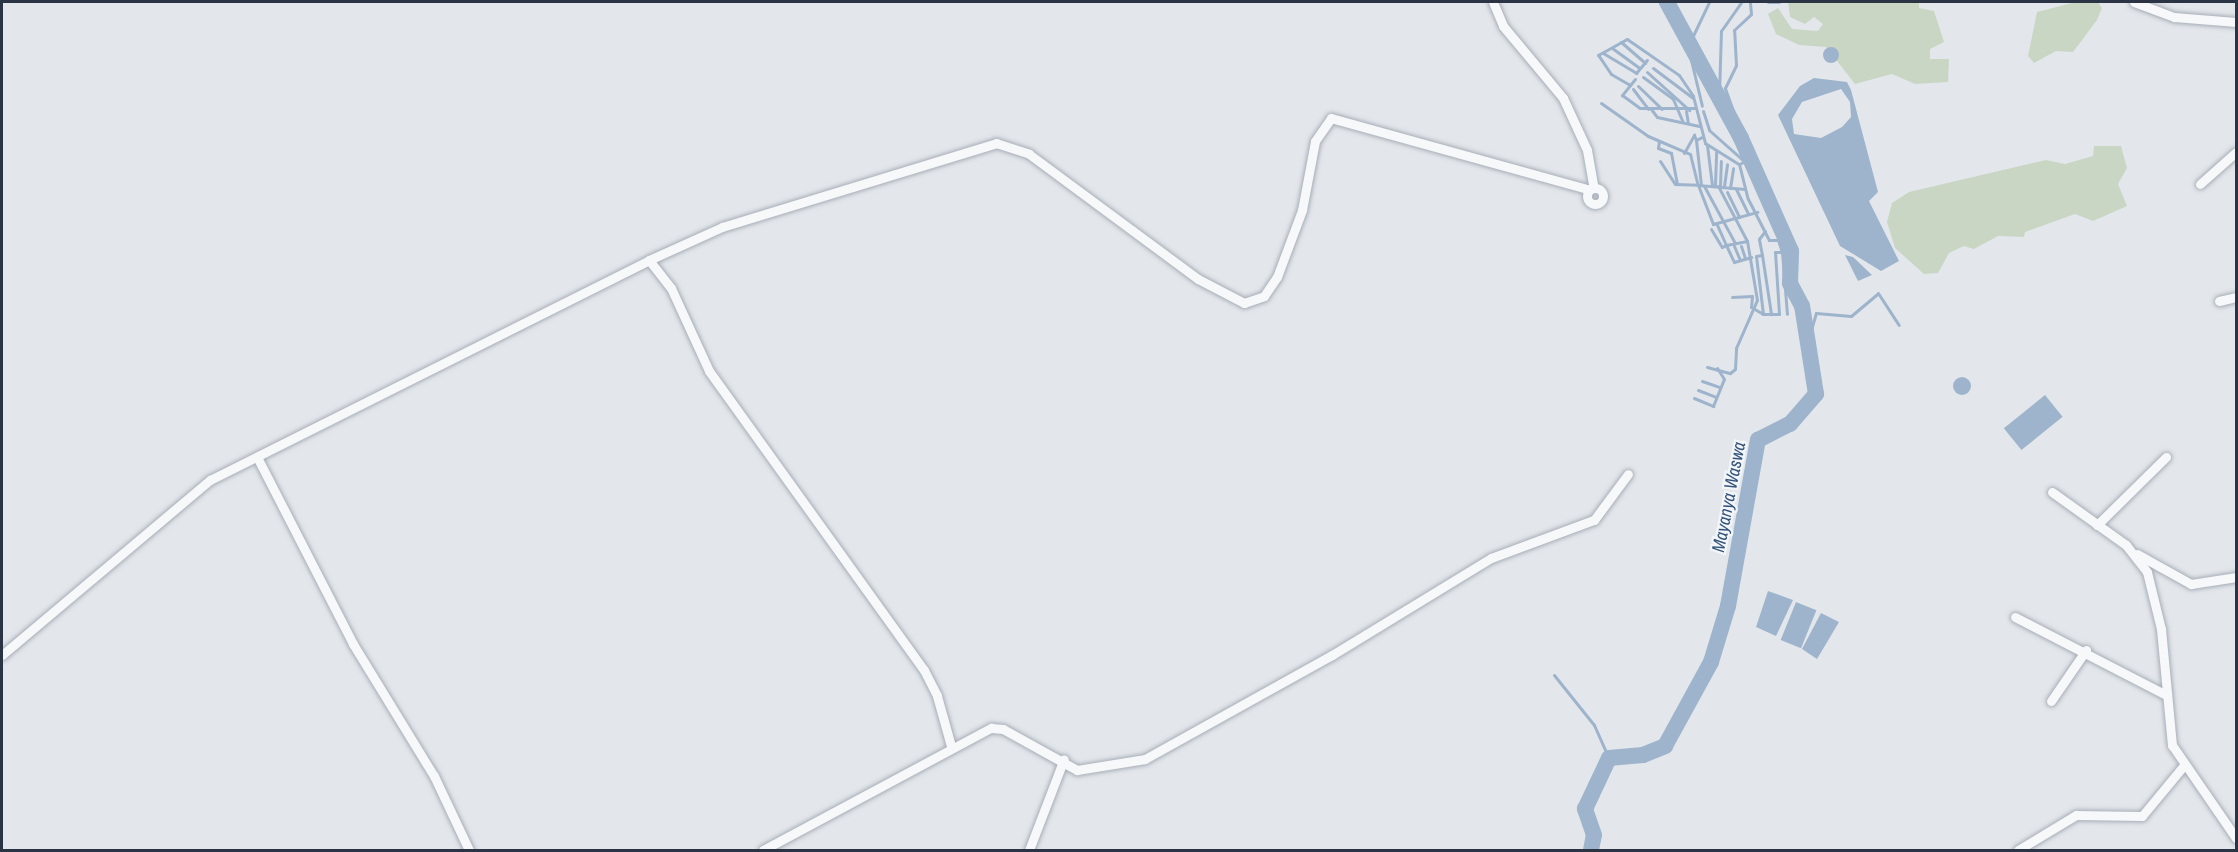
<!DOCTYPE html>
<style>
body{margin:0}
#map{position:relative;width:2238px;height:852px;overflow:hidden;background:#e3e7ec;font-family:"Archivo Narrow",sans-serif}
div>[style]{position:absolute}
.green>*{inset:0;background:#c9d6c4}
.water>*{inset:0;background:#9eb4cc;transform-origin:0 0}
.round{border-radius:50%}
.stream>*{height:3px;margin:-1.5px;padding:0 1.5px;transform-origin:1.5px;border-radius:1.5px;background:#9eb4cc}
.river>*{height:16px;margin:-8px;padding:0 8px;transform-origin:8px;border-radius:8px;background:#9eb4cc}
.roads{filter:drop-shadow(0 0 2px #a8aeb7) drop-shadow(0 0 2px #a8aeb7)}
.minor>*{height:9px;margin:-4.5px;padding:0 4.5px;transform-origin:4.5px;border-radius:4.5px;background:#f6f8fa}
.minor>.ring{margin:-4.5px;padding:0;box-sizing:content-box;background:none;border:9px solid #f6f8fa;border-radius:50%}
span{translate:-50% -50%;white-space:nowrap;text-align:center;line-height:1.15;-webkit-text-stroke:4.5px #f3f6f9;paint-order:stroke}
.water-label{font-size:18px;color:#33537a;font-style:italic}
.frame{position:absolute;inset:0;border:3px solid #2b3445;pointer-events:none}
</style>
<div id="map">
<div class="green">
<i style="clip-path:polygon(1788px 2px,1919px 2px,1919px 8px,1934px 11px,1944px 42px,1930px 49px,1930px 59px,1949px 59px,1948px 82px,1915px 84px,1892px 74px,1855px 84px,1826px 47px,1799px 45px,1776px 34px,1768px 14px,1778px 8px,1792px 29px,1818px 31px,1823px 24px,1814px 17px,1805px 24px,1790px 17px)"></i>
<i style="clip-path:polygon(2076px 2px,2098px 2px,2102px 8px,2097px 20px,2073px 52px,2056px 51px,2034px 63px,2028px 56px,2037px 12px)"></i>
<i style="clip-path:polygon(2094px 146px,2121px 146px,2127px 168px,2118px 184px,2127px 206px,2093px 221px,2075px 214px,2025px 232px,2024px 237px,1998px 236px,1974px 249px,1964px 246px,1949px 253px,1938px 273px,1924px 274px,1895px 248px,1887px 222px,1892px 203px,1909px 192px,2046px 160px,2065px 164px,2093px 156px)"></i>
</div>
<div class="water">
<i class="round" style="left:1823px;top:47px;width:16px;height:16px"></i>
<i style="clip-path:polygon(evenodd,1814px 78px,1847px 82px,1851px 90px,1878px 192px,1869px 201px,1899px 261px,1881px 271px,1840px 246px,1778px 115px,1800px 86px,1814px 78px,1841px 89px,1850px 102px,1851px 117px,1842px 127px,1821px 138px,1794px 134px,1792px 119px,1802px 102px,1841px 89px)"></i>
<i style="clip-path:polygon(1845px 255px,1853px 257px,1872px 275px,1858px 281px)"></i>
<i class="round" style="left:1953px;top:377px;width:18px;height:18px"></i>
<i style="left:2045px;top:395px;width:28px;height:53px;rotate:51deg"></i>
<i style="clip-path:polygon(1768px 591px,1793px 600px,1776px 636px,1756px 627px)"></i>
<i style="left:1796px;top:602px;width:22px;height:41px;rotate:22deg"></i>
<i style="clip-path:polygon(1821px 613px,1839px 622px,1817px 659px,1802px 649px)"></i>
</div>
<div class="stream">
<i style="left:1768px;top:2px;width:11px"></i>
<i style="left:1621px;top:42px;width:32px;rotate:41deg"></i>
<i style="left:1689px;top:44px;width:47px;rotate:-64.5deg"></i>
<i style="left:1612px;top:48px;width:34px;rotate:36deg"></i>
<i style="left:1603px;top:53px;width:39px;rotate:31deg"></i>
<i style="left:1636px;top:73px;width:17px;rotate:-50deg"></i>
<i style="left:1695px;top:57px;width:5px;rotate:143deg"></i>
<i style="left:1691px;top:60px;width:47px;rotate:76.6deg"></i>
<i style="left:1653px;top:68px;width:50px;rotate:36.9deg"></i>
<i style="left:1647px;top:72px;width:57px;rotate:42.1deg"></i>
<i style="left:1643px;top:77px;width:37px;rotate:36deg"></i>
<i style="left:1673px;top:99px;width:25px;rotate:67deg"></i>
<i style="left:1635px;top:79px;width:21px;rotate:129deg"></i>
<i style="left:1622px;top:95px;width:22px;rotate:36deg"></i>
<i style="left:1640px;top:108px;width:55px"></i>
<i style="left:1630px;top:85px;width:22px;rotate:-150deg"></i>
<i style="left:1611px;top:74px;width:23px;rotate:-124deg"></i>
<i style="left:1598px;top:55px;width:33px;rotate:-29deg"></i>
<i style="left:1627px;top:39px;width:63px;rotate:34.7deg"></i>
<i style="left:1679px;top:75px;width:25px;rotate:56deg"></i>
<i style="left:1693px;top:96px;width:49px;rotate:75.7deg"></i>
<i style="left:1705px;top:143px;width:40px;rotate:32deg"></i>
<i style="left:1739px;top:164px;width:12px;rotate:-24deg"></i>
<i style="left:1638px;top:86px;width:33px;rotate:44deg"></i>
<i style="left:1633px;top:89px;width:25px;rotate:53deg"></i>
<i style="left:1719px;top:94px;width:63px;rotate:-88.2deg"></i>
<i style="left:1721px;top:31px;width:35px;rotate:-55deg"></i>
<i style="left:1601px;top:103px;width:57px;rotate:35.1deg"></i>
<i style="left:1648px;top:136px;width:46px;rotate:23.2deg"></i>
<i style="left:1690px;top:154px;width:32px;rotate:76deg"></i>
<i style="left:1698px;top:185px;width:47px;rotate:4.9deg"></i>
<i style="left:1651px;top:109px;width:10px;rotate:53deg"></i>
<i style="left:1657px;top:117px;width:43px;rotate:12.1deg"></i>
<i style="left:1686px;top:111px;width:12px;rotate:81deg"></i>
<i style="left:1703px;top:111px;width:20px;rotate:72deg"></i>
<i style="left:1709px;top:130px;width:48px;rotate:41.6deg"></i>
<i style="left:1735px;top:116px;width:30px;rotate:-110deg"></i>
<i style="left:1725px;top:88px;width:25px;rotate:-64deg"></i>
<i style="left:1736px;top:65px;width:35px;rotate:-93deg"></i>
<i style="left:1734px;top:30px;width:23px;rotate:-43deg"></i>
<i style="left:1751px;top:14px;width:12px;rotate:-95deg"></i>
<i style="left:1696px;top:140px;width:45px;rotate:83.7deg"></i>
<i style="left:1659px;top:141px;width:7px;rotate:98deg"></i>
<i style="left:1658px;top:148px;width:14px;rotate:21deg"></i>
<i style="left:1671px;top:153px;width:31px;rotate:79deg"></i>
<i style="left:1707px;top:145px;width:40px;rotate:82.9deg"></i>
<i style="left:1684px;top:153px;width:21px;rotate:-61deg"></i>
<i style="left:1694px;top:135px;width:5px;rotate:68deg"></i>
<i style="left:1696px;top:140px;width:7px;rotate:-27deg"></i>
<i style="left:1660px;top:161px;width:27px;rotate:57deg"></i>
<i style="left:1675px;top:184px;width:23px;rotate:2deg"></i>
<i style="left:1698px;top:185px;width:42px;rotate:69deg"></i>
<i style="left:1713px;top:224px;width:46px;rotate:-15.3deg"></i>
<i style="left:1739px;top:164px;width:36px;rotate:76deg"></i>
<i style="left:1748px;top:199px;width:46px;rotate:62.9deg"></i>
<i style="left:1769px;top:240px;width:9px"></i>
<i style="left:1778px;top:240px;width:13px;rotate:72deg"></i>
<i style="left:1782px;top:252px;width:7px;rotate:180deg"></i>
<i style="left:1775px;top:252px;width:62px;rotate:86.3deg"></i>
<i style="left:1779px;top:314px;width:8px;rotate:180deg"></i>
<i style="left:1715px;top:185px;width:33px;rotate:-88deg"></i>
<i style="left:1704px;top:186px;width:65px;rotate:61.5deg"></i>
<i style="left:1720px;top:186px;width:25px;rotate:-88deg"></i>
<i style="left:1724px;top:186px;width:22px;rotate:-82deg"></i>
<i style="left:1730px;top:188px;width:20px;rotate:-81deg"></i>
<i style="left:1736px;top:189px;width:28px;rotate:64deg"></i>
<i style="left:1727px;top:192px;width:28px;rotate:64deg"></i>
<i style="left:1711px;top:229px;width:21px;rotate:59deg"></i>
<i style="left:1722px;top:247px;width:4px;rotate:-27deg"></i>
<i style="left:1726px;top:245px;width:24px;rotate:-114deg"></i>
<i style="left:1747px;top:241px;width:21px;rotate:169deg"></i>
<i style="left:1726px;top:245px;width:19px;rotate:65deg"></i>
<i style="left:1734px;top:262px;width:18px;rotate:-16deg"></i>
<i style="left:1734px;top:246px;width:15px;rotate:67deg"></i>
<i style="left:1741px;top:246px;width:13px;rotate:72deg"></i>
<i style="left:1782px;top:252px;width:62px;rotate:85.4deg"></i>
<i style="left:1762px;top:255px;width:60px;rotate:81.3deg"></i>
<i style="left:1771px;top:314px;width:8px;rotate:180deg"></i>
<i style="left:1732px;top:297px;width:20px;rotate:-3deg"></i>
<i style="left:1752px;top:296px;width:11px;rotate:95deg"></i>
<i style="left:1751px;top:307px;width:14px;rotate:30deg"></i>
<i style="left:1763px;top:314px;width:58px;rotate:-96.9deg"></i>
<i style="left:1756px;top:256px;width:6px;rotate:-9deg"></i>
<i style="left:1762px;top:255px;width:16px;rotate:-101deg"></i>
<i style="left:1759px;top:239px;width:10px;rotate:-53deg"></i>
<i style="left:1809px;top:337px;width:25px;rotate:-74deg"></i>
<i style="left:1816px;top:313px;width:35px;rotate:5deg"></i>
<i style="left:1851px;top:316px;width:35px;rotate:-40deg"></i>
<i style="left:1878px;top:293px;width:38px;rotate:57deg"></i>
<i style="left:1707px;top:367px;width:24px;rotate:15deg"></i>
<i style="left:1730px;top:373px;width:6px;rotate:-39deg"></i>
<i style="left:1735px;top:369px;width:21px;rotate:-87deg"></i>
<i style="left:1736px;top:348px;width:52px;rotate:-66.4deg"></i>
<i style="left:1757px;top:300px;width:60px;rotate:-99.6deg"></i>
<i style="left:1747px;top:241px;width:62px;rotate:-117.8deg"></i>
<i style="left:1702px;top:381px;width:18px;rotate:19deg"></i>
<i style="left:1698px;top:390px;width:19px;rotate:21deg"></i>
<i style="left:1694px;top:398px;width:21px;rotate:23deg"></i>
<i style="left:1713px;top:406px;width:29px;rotate:-68deg"></i>
<i style="left:1724px;top:379px;width:13px;rotate:-122deg"></i>
<i style="left:1554px;top:675px;width:64px;rotate:51.3deg"></i>
<i style="left:1594px;top:725px;width:36px;rotate:66deg"></i>
</div>
<div class="river">
<i style="left:1591px;top:850px;width:15px;rotate:-79deg"></i>
<i style="left:1594px;top:835px;width:28px;rotate:-109deg"></i>
<i style="left:1585px;top:809px;width:56px;rotate:-64.8deg"></i>
<i style="left:1609px;top:758px;width:34px;rotate:-5deg"></i>
<i style="left:1643px;top:755px;width:24px;rotate:-22deg"></i>
<i style="left:1665px;top:746px;width:96px;rotate:-61.3deg"></i>
<i style="left:1711px;top:662px;width:59px;rotate:-73.1deg"></i>
<i style="left:1728px;top:606px;width:169px;rotate:-79.8deg"></i>
<i style="left:1758px;top:440px;width:36px;rotate:-27deg"></i>
<i style="left:1790px;top:424px;width:40px;rotate:-49deg"></i>
<i style="left:1816px;top:394px;width:89px;rotate:-99deg"></i>
<i style="left:1802px;top:306px;width:26px;rotate:-118deg"></i>
<i style="left:1790px;top:283px;width:32px;rotate:-88deg"></i>
<i style="left:1791px;top:251px;width:124px;rotate:-113.9deg"></i>
<i style="left:1741px;top:138px;width:155px;rotate:-118.6deg"></i>
</div>
<div class="roads">
<div class="minor">
<i style="left:1493px;top:2px;width:26px;rotate:67deg"></i>
<i style="left:1503px;top:26px;width:94px;rotate:50.2deg"></i>
<i style="left:1563px;top:98px;width:57px;rotate:65.2deg"></i>
<i style="left:1587px;top:150px;width:36px;rotate:80deg"></i>
<i style="left:2134px;top:2px;width:43px;rotate:20.6deg"></i>
<i style="left:2174px;top:17px;width:62px;rotate:4.6deg"></i>
<i style="left:2200px;top:184px;width:48px;rotate:-41.6deg"></i>
<i class="ring" style="left:1587px;top:188px;width:7px;height:7px"></i>
<i style="left:649px;top:260px;width:80px;rotate:-24.3deg"></i>
<i style="left:722px;top:227px;width:287px;rotate:-17deg"></i>
<i style="left:996px;top:143px;width:35px;rotate:18deg"></i>
<i style="left:1029px;top:154px;width:210px;rotate:36.5deg"></i>
<i style="left:1198px;top:279px;width:52px;rotate:27.6deg"></i>
<i style="left:1244px;top:303px;width:21px;rotate:-19deg"></i>
<i style="left:1264px;top:296px;width:23px;rotate:-56deg"></i>
<i style="left:1277px;top:277px;width:72px;rotate:-69.5deg"></i>
<i style="left:1302px;top:210px;width:70px;rotate:-79.3deg"></i>
<i style="left:1315px;top:141px;width:28px;rotate:-55deg"></i>
<i style="left:1331px;top:118px;width:266px;rotate:15.5deg"></i>
<i style="left:2219px;top:301px;width:17px;rotate:-13deg"></i>
<i style="left:257px;top:457px;width:210px;rotate:62.8deg"></i>
<i style="left:353px;top:644px;width:155px;rotate:58.5deg"></i>
<i style="left:434px;top:776px;width:82px;rotate:64.7deg"></i>
<i style="left:2052px;top:492px;width:91px;rotate:35.6deg"></i>
<i style="left:2126px;top:545px;width:34px;rotate:52deg"></i>
<i style="left:2147px;top:572px;width:59px;rotate:76.2deg"></i>
<i style="left:2161px;top:629px;width:117px;rotate:84.6deg"></i>
<i style="left:2172px;top:745px;width:113px;rotate:55.5deg"></i>
<i style="left:2097px;top:525px;width:97px;rotate:-44.6deg"></i>
<i style="left:2137px;top:554px;width:62px;rotate:29.1deg"></i>
<i style="left:2191px;top:584px;width:46px;rotate:-8.8deg"></i>
<i style="left:2015px;top:617px;width:168px;rotate:27.3deg"></i>
<i style="left:2px;top:655px;width:272px;rotate:-40.1deg"></i>
<i style="left:210px;top:480px;width:491px;rotate:-26.6deg"></i>
<i style="left:649px;top:260px;width:36px;rotate:52deg"></i>
<i style="left:671px;top:288px;width:91px;rotate:65.4deg"></i>
<i style="left:709px;top:371px;width:368px;rotate:54.3deg"></i>
<i style="left:924px;top:670px;width:29px;rotate:63deg"></i>
<i style="left:937px;top:696px;width:52px;rotate:74.4deg"></i>
<i style="left:2051px;top:701px;width:62px;rotate:-55.5deg"></i>
<i style="left:763px;top:850px;width:259px;rotate:-28.2deg"></i>
<i style="left:991px;top:728px;width:12px;rotate:5deg"></i>
<i style="left:1003px;top:729px;width:85px;rotate:29deg"></i>
<i style="left:1077px;top:770px;width:69px;rotate:-9.2deg"></i>
<i style="left:1145px;top:759px;width:214px;rotate:-29.1deg"></i>
<i style="left:1332px;top:655px;width:186px;rotate:-31.4deg"></i>
<i style="left:1491px;top:558px;width:110px;rotate:-20.3deg"></i>
<i style="left:1594px;top:520px;width:57px;rotate:-53.5deg"></i>
<i style="left:1029px;top:850px;width:97px;rotate:-69deg"></i>
<i style="left:2018px;top:850px;width:68px;rotate:-31.1deg"></i>
<i style="left:2076px;top:815px;width:66px;rotate:0.9deg"></i>
<i style="left:2142px;top:816px;width:67px;rotate:-50.4deg"></i>
</div>
</div>
<div class="water-label">
<span style="left:1729px;top:497px;rotate:-79deg">Mayanya Waswa</span>
</div>
<div class="frame"></div>
</div>
